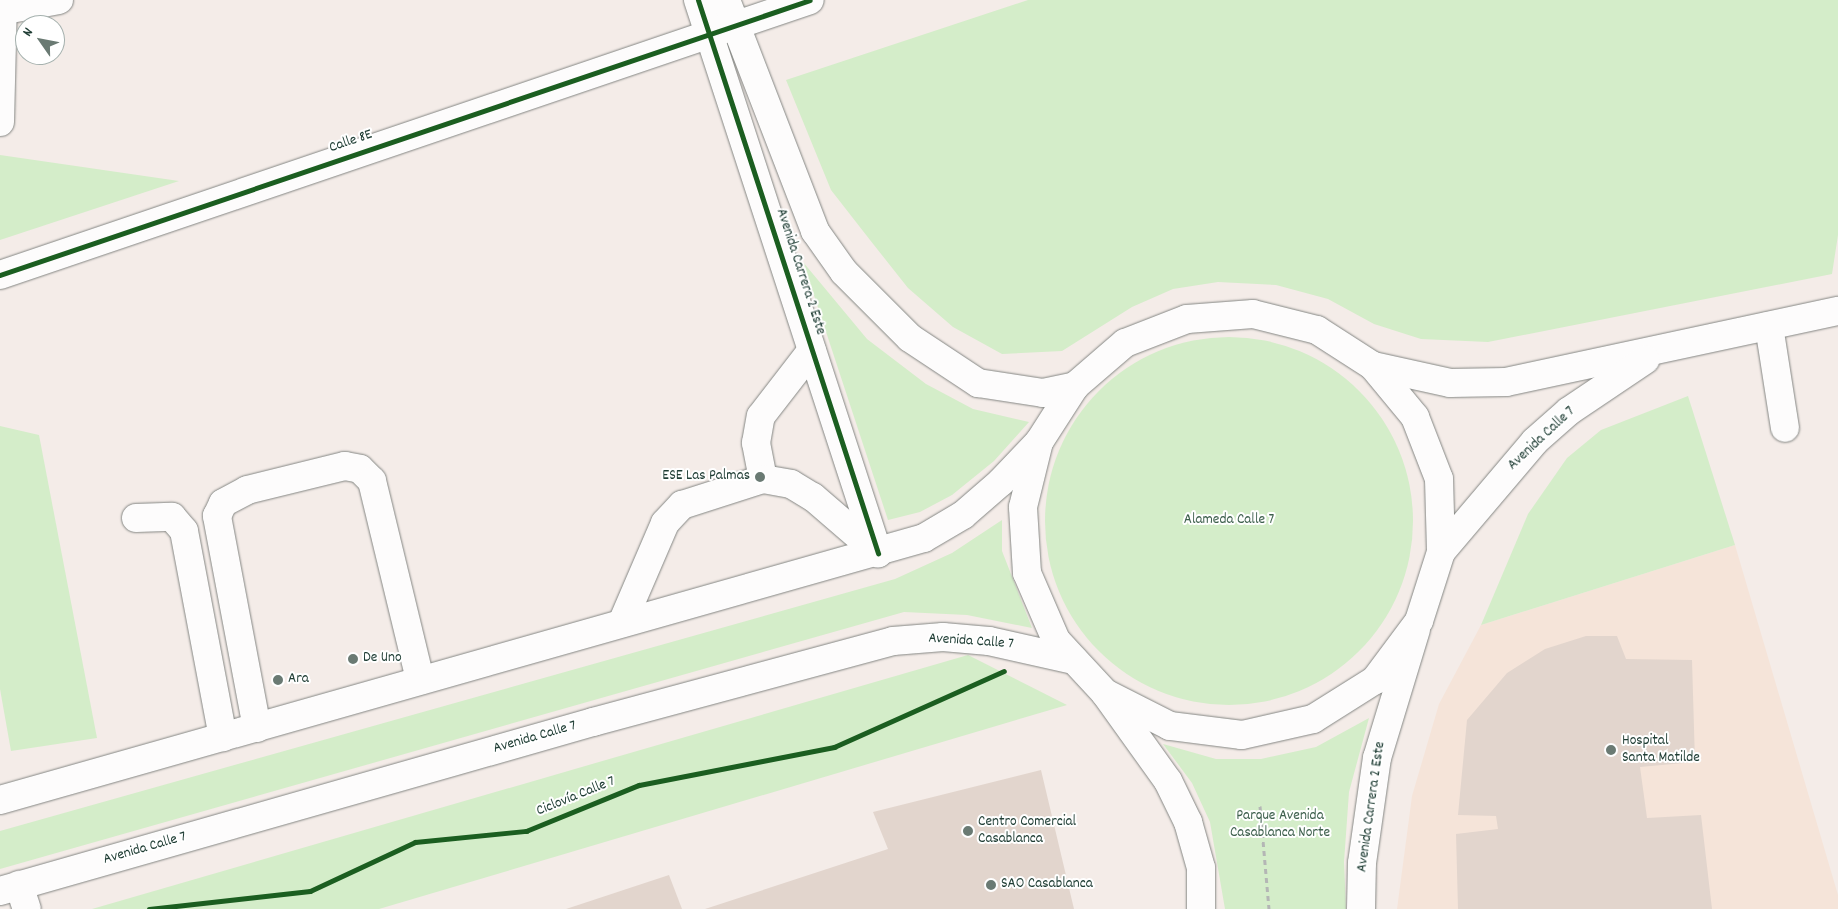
<!DOCTYPE html>
<meta charset="utf-8">
<style>
body{margin:0}
#map{position:relative;width:1838px;height:909px;overflow:hidden;background:#f4ece8;font-family:Dekko,sans-serif}
div>[style]{position:absolute}
.built>*{inset:0;background:#f5e4d9}
.green>*{inset:0;background:#d4edc9}
.round{border-radius:50%}
.building>*{inset:0;background:#e2d5cd}
.path>*{height:3px;margin-top:-1.5px;transform-origin:0;background:repeating-linear-gradient(90deg,#b4b6b5 0 5px,transparent 0 9px)}
.roads{filter:drop-shadow(0 0 1px #848683) drop-shadow(0 0 1px #848683)}
.minor>*{height:28px;margin:-14px;padding:0 14px;transform-origin:14px;border-radius:14px;background:#fdfcfc}
.major>*{height:28px;margin:-14px;padding:0 14px;transform-origin:14px;border-radius:14px;background:#fdfcfc}
.cycleway>*{height:5px;margin:-2.5px;padding:0 2.5px;transform-origin:2.5px;border-radius:2.5px;background:#1b5e20}
.dots>*{width:14px;height:14px;translate:-50% -50%;box-sizing:border-box;border:2px solid #fff;border-radius:50%}
span{translate:-50% -50%;white-space:nowrap;text-align:center;line-height:1.15;-webkit-text-stroke:4px #fff;paint-order:stroke}
.street-label{font-size:15px;color:#1f3d34}
.poi-label{font-size:15px;color:#1f3d34}
.right{translate:-100% -50%;text-align:right}
.left{translate:0 -50%;text-align:left}
.park-label{font-size:15px;color:#3e604d}
.north{position:absolute;left:15px;top:15px;width:50px;height:50px;box-sizing:border-box;background:#fff;border:1px solid #a5b1ae;border-radius:50%;rotate:303deg;font-size:14px;font-weight:700;line-height:20px;text-align:center;color:#1f3d34}
.north::after{content:'';display:block;margin:auto;width:18px;height:22px;background:#6a7a73;clip-path:polygon(50% 0,100% 100%,50% 72%,0 100%)}
</style>
<div id="map">
<div class="built">
<i style="clip-path:polygon(1735px 545px,1838px 895px,1838px 909px,1397px 909px,1412px 796px,1439px 704px,1481px 625px)"></i>
</div>
<div class="green">
<i style="clip-path:polygon(1028px 0,1838px 0,1838px 235px,1832px 274px,1488px 342px,1421px 339px,1374px 324px,1328px 299px,1276px 285px,1218px 282px,1173px 289px,1132px 307px,1062px 351px,1002px 354px,953px 327px,908px 288px,870px 240px,831px 190px,786px 80px)"></i>
<i style="clip-path:polygon(0 155px,179px 181px,0 240px)"></i>
<i style="clip-path:polygon(803px 262px,867px 339px,926px 384px,973px 409px,1029px 422px,994px 461px,952px 495px,920px 512px,888px 520px)"></i>
<i class="round" style="left:1045px;top:337px;width:368px;height:368px"></i>
<i style="clip-path:polygon(1688px 396px,1735px 545px,1481px 625px,1528px 514px,1567px 458px,1601px 430px)"></i>
<i style="clip-path:polygon(0 426px,39px 435px,97px 738px,11px 751px,0 689px)"></i>
<i style="clip-path:polygon(1002px 520px,1002px 551px,1032px 628px,967px 615px,904px 612px,0 869px,0 831px,895px 579px,952px 553px)"></i>
<i style="clip-path:polygon(968px 655px,1067px 705px,379px 909px,92px 909px)"></i>
<i style="clip-path:polygon(1369px 718px,1349px 792px,1344px 862px,1346px 909px,1225px 909px,1210px 822px,1192px 783px,1163px 744px,1216px 759px,1261px 759px,1316px 747px)"></i>
</div>
<div class="building">
<i style="clip-path:polygon(1586px 636px,1617px 636px,1626px 659px,1692px 660px,1695px 762px,1640px 767px,1647px 818px,1701px 815px,1712px 909px,1458px 909px,1456px 834px,1498px 829px,1496px 816px,1458px 815px,1467px 720px,1507px 673px,1545px 649px)"></i>
<i style="clip-path:polygon(1041px 770px,1074px 909px,705px 909px,888px 849px,873px 812px)"></i>
<i style="clip-path:polygon(669px 875px,682px 909px,566px 909px)"></i>
</div>
<div class="path">
<i style="left:1260px;top:806px;width:103px;rotate:85deg"></i>
</div>
<div class="roads">
<div class="minor">
<i style="left:698px;top:0;width:582px;rotate:71.97deg"></i>
<i style="left:726px;top:0;width:248px;rotate:68.9deg"></i>
<i style="left:815px;top:231px;width:50px;rotate:54.7deg"></i>
<i style="left:844px;top:272px;width:93px;rotate:45deg"></i>
<i style="left:910px;top:338px;width:82px;rotate:33.5deg"></i>
<i style="left:978px;top:383px;width:66px;rotate:8.7deg"></i>
<i style="left:1043px;top:393px;width:33px;rotate:-12deg"></i>
<i style="left:0;top:11px;width:60px;rotate:-10.6deg"></i>
<i style="left:0;top:122px;width:122px;rotate:-88.6deg"></i>
<i style="left:0;top:275px;width:855px;rotate:-18.75deg"></i>
<i style="left:1769px;top:326px;width:103px;rotate:81.1deg"></i>
<i style="left:763px;top:479px;width:37px;rotate:-101deg"></i>
<i style="left:756px;top:443px;width:27px;rotate:-80deg"></i>
<i style="left:761px;top:416px;width:83px;rotate:-52.3deg"></i>
<i style="left:136px;top:518px;width:36px;rotate:-2deg"></i>
<i style="left:172px;top:517px;width:18px;rotate:49deg"></i>
<i style="left:184px;top:531px;width:210px;rotate:79.3deg"></i>
<i style="left:622px;top:623px;width:109px;rotate:-66.7deg"></i>
<i style="left:665px;top:523px;width:25px;rotate:-47deg"></i>
<i style="left:682px;top:505px;width:85px;rotate:-17.8deg"></i>
<i style="left:763px;top:479px;width:28px;rotate:10deg"></i>
<i style="left:791px;top:484px;width:26px;rotate:31deg"></i>
<i style="left:813px;top:497px;width:86px;rotate:40.7deg"></i>
<i style="left:1105px;top:693px;width:108px;rotate:54.4deg"></i>
<i style="left:1168px;top:781px;width:46px;rotate:64deg"></i>
<i style="left:1188px;top:822px;width:48px;rotate:74.2deg"></i>
<i style="left:1201px;top:868px;width:41px;rotate:90deg"></i>
<i style="left:257px;top:728px;width:216px;rotate:-100.7deg"></i>
<i style="left:217px;top:516px;width:14px;rotate:-65deg"></i>
<i style="left:223px;top:503px;width:27px;rotate:-28deg"></i>
<i style="left:247px;top:490px;width:101px;rotate:-13.8deg"></i>
<i style="left:345px;top:466px;width:15px;rotate:11deg"></i>
<i style="left:360px;top:469px;width:17px;rotate:45deg"></i>
<i style="left:372px;top:481px;width:205px;rotate:76.4deg"></i>
<i style="left:19px;top:885px;width:25px;rotate:72deg"></i>
<i style="left:1361px;top:909px;width:46px;rotate:-88.8deg"></i>
<i style="left:1362px;top:863px;width:106px;rotate:-81.9deg"></i>
<i style="left:1377px;top:758px;width:134px;rotate:-73.1deg"></i>
</div>
<div class="major">
<i style="left:1373px;top:366px;width:79px;rotate:12.4deg"></i>
<i style="left:1450px;top:383px;width:56px;rotate:-1deg"></i>
<i style="left:1506px;top:382px;width:340px;rotate:-12.1deg"></i>
<i style="left:1441px;top:552px;width:145px;rotate:-49.7deg"></i>
<i style="left:1535px;top:441px;width:45px;rotate:-41.4deg"></i>
<i style="left:1569px;top:411px;width:92px;rotate:-33.9deg"></i>
<i style="left:0;top:800px;width:960px;rotate:-15.83deg"></i>
<i style="left:924px;top:538px;width:45px;rotate:-30.5deg"></i>
<i style="left:963px;top:515px;width:50px;rotate:-41deg"></i>
<i style="left:1001px;top:482px;width:55px;rotate:-46.5deg"></i>
<i style="left:1039px;top:442px;width:67px;rotate:-57.3deg"></i>
<i style="left:1075px;top:386px;width:66px;rotate:-40.7deg"></i>
<i style="left:1125px;top:343px;width:66px;rotate:-21.2deg"></i>
<i style="left:1187px;top:319px;width:66px;rotate:-4.3deg"></i>
<i style="left:1253px;top:314px;width:66px;rotate:14deg"></i>
<i style="left:1317px;top:330px;width:67px;rotate:32.7deg"></i>
<i style="left:1373px;top:366px;width:66px;rotate:50.5deg"></i>
<i style="left:1415px;top:417px;width:66px;rotate:68.8deg"></i>
<i style="left:1439px;top:479px;width:73px;rotate:88.4deg"></i>
<i style="left:1441px;top:552px;width:72px;rotate:107.7deg"></i>
<i style="left:1419px;top:621px;width:74px;rotate:126.7deg"></i>
<i style="left:1375px;top:680px;width:73px;rotate:147.8deg"></i>
<i style="left:1313px;top:719px;width:73px;rotate:167.3deg"></i>
<i style="left:1242px;top:735px;width:73px;rotate:-172.9deg"></i>
<i style="left:1170px;top:726px;width:73px;rotate:-153.1deg"></i>
<i style="left:1105px;top:693px;width:72px;rotate:-132.8deg"></i>
<i style="left:1056px;top:640px;width:73px;rotate:-113.4deg"></i>
<i style="left:1027px;top:573px;width:66px;rotate:-93.5deg"></i>
<i style="left:1023px;top:507px;width:67px;rotate:-76.2deg"></i>
<i style="left:0;top:891px;width:617px;rotate:-15.91deg"></i>
<i style="left:593px;top:722px;width:311px;rotate:-15.1deg"></i>
<i style="left:893px;top:641px;width:50px;rotate:-4.6deg"></i>
<i style="left:943px;top:637px;width:46px;rotate:5deg"></i>
<i style="left:989px;top:641px;width:87px;rotate:12.6deg"></i>
</div>
</div>
<div class="cycleway">
<i style="left:698px;top:0;width:582px;rotate:71.97deg"></i>
<i style="left:0;top:275px;width:855px;rotate:-18.75deg"></i>
<i style="left:149px;top:909px;width:162px;rotate:-6.4deg"></i>
<i style="left:310px;top:891px;width:116px;rotate:-25deg"></i>
<i style="left:415px;top:842px;width:112px;rotate:-5.7deg"></i>
<i style="left:526px;top:831px;width:122px;rotate:-22.2deg"></i>
<i style="left:639px;top:785px;width:199px;rotate:-11deg"></i>
<i style="left:834px;top:747px;width:186px;rotate:-24.1deg"></i>
</div>
<div class="dots">
<i style="left:760px;top:477px;background:#6a7a73"></i>
<i style="left:353px;top:659px;background:#6a7a73"></i>
<i style="left:278px;top:680px;background:#6a7a73"></i>
<i style="left:1611px;top:750px;background:#6a7a73"></i>
<i style="left:968px;top:831px;background:#6a7a73"></i>
<i style="left:991px;top:885px;background:#6a7a73"></i>
</div>
<div class="street-label">
<span style="left:351px;top:142px;rotate:-19deg">Calle 8E</span>
<span style="left:800px;top:272px;rotate:72deg">Avenida Carrera 2 Este</span>
<span style="left:1542px;top:439px;rotate:-43deg">Avenida Calle 7</span>
<span style="left:971px;top:642px;rotate:4deg">Avenida Calle 7</span>
<span style="left:535px;top:738px;rotate:-16deg">Avenida Calle 7</span>
<span style="left:576px;top:797px;rotate:-22deg">Ciclovía Calle 7</span>
<span style="left:1372px;top:807px;rotate:-82deg">Avenida Carrera 2 Este</span>
<span style="left:145px;top:849px;rotate:-16deg">Avenida Calle 7</span>
</div>
<div class="poi-label">
<span class="right" style="left:750px;top:477px">ESE Las Palmas</span>
<span class="left" style="left:363px;top:659px">De Uno</span>
<span class="left" style="left:288px;top:680px">Ara</span>
<span class="left" style="left:1622px;top:750px">Hospital<br>Santa Matilde</span>
<span class="left" style="left:978px;top:831px">Centro Comercial<br>Casablanca</span>
<span class="left" style="left:1001px;top:885px">SAO Casablanca</span>
</div>
<div class="park-label">
<span style="left:1229px;top:521px">Alameda Calle 7</span>
<span style="left:1280px;top:825px">Parque Avenida<br>Casablanca Norte</span>
</div>
<div class="north">N</div>
</div>
